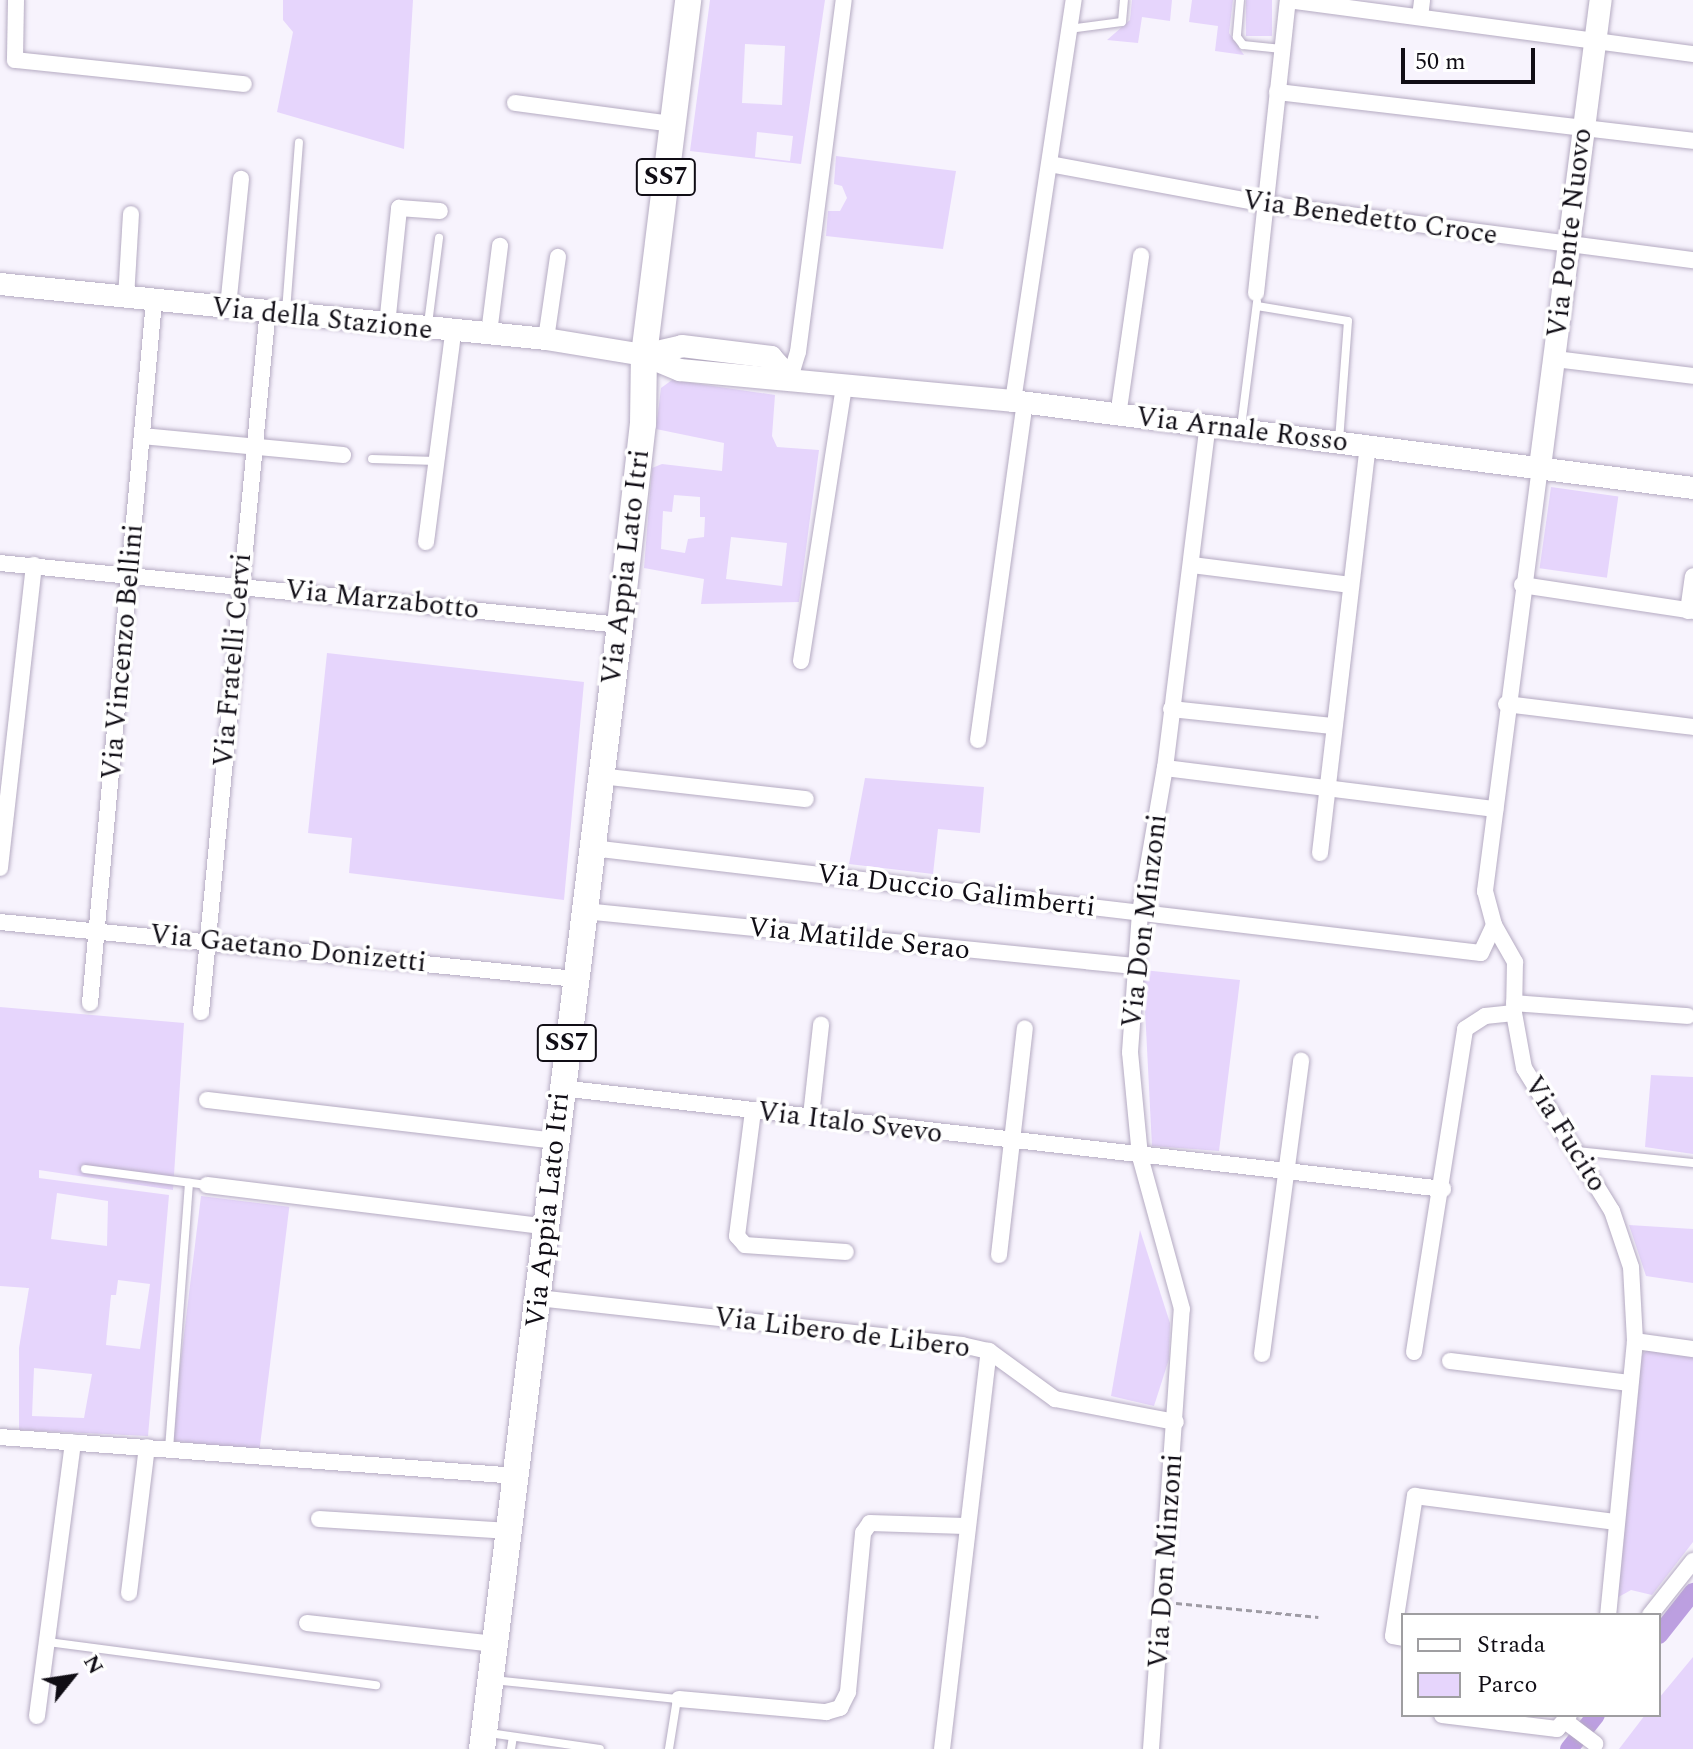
<!DOCTYPE html>
<style>
body{margin:0}
#map{position:relative;width:1693px;height:1749px;overflow:hidden;background:#f7f3fd;font-family:Spectral,serif}
div>[style]{position:absolute}
.green>*{inset:0;background:#e6d5fc;transform-origin:0 0}
.canal>*{height:18px;margin:-9px;padding:0 9px;transform-origin:9px;border-radius:9px;background:#bc9fe0}
.path>*{height:3px;margin-top:-1.5px;transform-origin:0;background:repeating-linear-gradient(90deg,#9e9ba4 0 6px,transparent 0 10px)}
.roads{filter:drop-shadow(0 0 2px #b5abc2) drop-shadow(0 0 2px #b5abc2)}
.lane>*{height:8px;margin:-4px;padding:0 4px;transform-origin:4px;border-radius:4px;background:#fff}
.street>*{height:16px;margin:-8px;padding:0 8px;transform-origin:8px;border-radius:8px;background:#fff}
.secondary>*{height:22px;margin:-11px;padding:0 11px;transform-origin:11px;border-radius:11px;background:#fff}
.primary>*{height:26px;margin:-13px;padding:0 13px;transform-origin:13px;border-radius:13px;background:#fff}
span{translate:-50% -50%;white-space:nowrap;text-align:center;line-height:1.15;-webkit-text-stroke:7px #fff;paint-order:stroke}
.shield-label span{padding:2px 6px;background:#fff;border:2px solid;border-radius:6px;-webkit-text-stroke-width:0}
.shield-label{font-size:26px;color:#100d15;font-weight:700}
.street-label{font-size:28px;color:#100d15}
.legend{position:absolute;left:1401px;top:1613px;width:260px;height:104px;box-sizing:border-box;background:#fff;border:2px solid #9f9ea1;margin:0;padding:10px 14px;list-style:none;font-size:24px;color:#100d15}
.legend li{display:flex;align-items:center;gap:16px;height:40px}
.legend b{width:40px;border:2px solid #9f9ea1}
.north{position:absolute;left:32px;top:1637px;width:80px;height:80px;-webkit-text-stroke:6px #fff;paint-order:stroke;rotate:60deg;font-size:22px;font-weight:700;line-height:32px;text-align:center;color:#100d15}
.north::after{content:'';display:block;margin:auto;width:28px;height:36px;background:#100d15;clip-path:polygon(50% 0,100% 100%,50% 72%,0 100%)}
.scale{position:absolute;left:1401px;top:48px;width:134px;height:36px;box-sizing:border-box;border:4px solid #100d15;border-top:0;padding-left:10px;font-size:24px;line-height:28px;white-space:nowrap;color:#100d15;-webkit-text-stroke:6px #fff;paint-order:stroke}
</style>
<div id="map">
<div class="green">
<i style="clip-path:polygon(283px 0,413px 0,404px 149px,277px 112px,293px 32px,283px 20px)"></i>
<i style="clip-path:polygon(evenodd,710px 0,825px 0,801px 164px,690px 151px,710px 0,745px 44px,785px 46px,782px 105px,742px 103px,745px 44px,710px 0,757px 132px,793px 136px,790px 161px,755px 157px,757px 132px)"></i>
<i style="clip-path:polygon(1132px 0,1172px 0,1170px 21px,1142px 17px,1138px 43px,1107px 40px,1130px 20px)"></i>
<i style="clip-path:polygon(1192px 0,1233px 0,1229px 33px,1244px 55px,1215px 51px,1218px 26px,1189px 22px)"></i>
<i style="left:1246px;top:0;width:26px;height:36px"></i>
<i style="clip-path:polygon(836px 156px,956px 171px,943px 249px,826px 236px,828px 211px,840px 211px,847px 198px,842px 186px,834px 184px)"></i>
<i style="clip-path:polygon(evenodd,672px 380px,775px 395px,772px 436px,777px 447px,819px 450px,799px 602px,701px 604px,704px 579px,644px 568px,652px 468px,662px 464px,722px 471px,724px 443px,656px 429px,661px 388px,672px 380px,674px 495px,700px 497px,700px 517px,705px 517px,704px 537px,688px 539px,685px 553px,661px 549px,663px 511px,672px 512px,674px 495px,672px 380px,731px 537px,787px 543px,782px 586px,726px 579px,731px 537px)"></i>
<i style="left:1551px;top:487px;width:68px;height:82px;rotate:8deg"></i>
<i style="clip-path:polygon(327px 653px,584px 682px,564px 900px,349px 873px,352px 838px,308px 833px)"></i>
<i style="clip-path:polygon(865px 778px,984px 787px,980px 833px,938px 829px,933px 874px,849px 864px)"></i>
<i style="clip-path:polygon(1143px 970px,1240px 980px,1219px 1151px,1152px 1146px)"></i>
<i style="clip-path:polygon(evenodd,0 1007px,184px 1023px,173px 1190px,39px 1170px,39px 1178px,169px 1195px,148px 1436px,19px 1430px,19px 1348px,29px 1288px,0 1286px,0 1007px,57px 1193px,108px 1201px,107px 1246px,51px 1239px,57px 1193px,0 1007px,118px 1280px,150px 1284px,140px 1349px,106px 1345px,111px 1295px,116px 1295px,118px 1280px,0 1007px,34px 1368px,92px 1374px,84px 1418px,32px 1416px,34px 1368px)"></i>
<i style="clip-path:polygon(1651px 1075px,1693px 1077px,1693px 1154px,1645px 1147px)"></i>
<i style="left:201px;top:1196px;width:89px;height:246px;rotate:7deg"></i>
<i style="clip-path:polygon(1629px 1225px,1693px 1229px,1693px 1283px,1646px 1276px)"></i>
<i style="clip-path:polygon(1140px 1230px,1170px 1323px,1169px 1359px,1154px 1406px,1111px 1396px)"></i>
<i style="clip-path:polygon(1648px 1349px,1693px 1356px,1693px 1542px,1652px 1595px,1631px 1590px,1615px 1599px,1639px 1358px)"></i>
<i style="clip-path:polygon(1693px 1657px,1693px 1749px,1619px 1749px,1645px 1715px,1659px 1715px,1659px 1698px)"></i>
</div>
<div class="canal">
<i style="left:1659px;top:1635px;width:55px;rotate:-51.7deg"></i>
<i style="left:1569px;top:1749px;width:43px;rotate:-51.5deg"></i>
</div>
<div class="path">
<i style="left:1176px;top:1603px;width:143px;rotate:5.6deg"></i>
</div>
<div class="roads">
<div class="lane">
<i style="left:1240px;top:0;width:37px;rotate:95deg"></i>
<i style="left:1237px;top:37px;width:10px;rotate:53deg"></i>
<i style="left:1243px;top:45px;width:39px;rotate:6deg"></i>
<i style="left:1069px;top:29px;width:53px;rotate:-7.5deg"></i>
<i style="left:1122px;top:22px;width:22px;rotate:-85deg"></i>
<i style="left:1257px;top:306px;width:92px;rotate:9.4deg"></i>
<i style="left:1348px;top:321px;width:120px;rotate:94.3deg"></i>
<i style="left:286px;top:311px;width:169px;rotate:-85.6deg"></i>
<i style="left:428px;top:324px;width:87px;rotate:-82.7deg"></i>
<i style="left:1241px;top:427px;width:126px;rotate:-82.7deg"></i>
<i style="left:372px;top:459px;width:64px;rotate:1.8deg"></i>
<i style="left:1576px;top:1151px;width:118px;rotate:5.9deg"></i>
<i style="left:85px;top:1169px;width:123px;rotate:7.5deg"></i>
<i style="left:169px;top:1449px;width:267px;rotate:-85.7deg"></i>
<i style="left:48px;top:1642px;width:331px;rotate:7.5deg"></i>
<i style="left:493px;top:1680px;width:185px;rotate:5.9deg"></i>
<i style="left:677px;top:1699px;width:51px;rotate:99.1deg"></i>
<i style="left:489px;top:1733px;width:112px;rotate:8.2deg"></i>
<i style="left:511px;top:1749px;width:12px;rotate:-81deg"></i>
</div>
<div class="street">
<i style="left:16px;top:0;width:60px;rotate:91deg"></i>
<i style="left:15px;top:60px;width:230px;rotate:6deg"></i>
<i style="left:1288px;top:0;width:409px;rotate:7.6deg"></i>
<i style="left:1420px;top:17px;width:17px;rotate:-83deg"></i>
<i style="left:1277px;top:92px;width:419px;rotate:6.7deg"></i>
<i style="left:515px;top:103px;width:159px;rotate:7.6deg"></i>
<i style="left:1050px;top:164px;width:220px;rotate:10.5deg"></i>
<i style="left:1266px;top:204px;width:431px;rotate:7.5deg"></i>
<i style="left:1256px;top:293px;width:295px;rotate:-83.8deg"></i>
<i style="left:126px;top:298px;width:84px;rotate:-86.6deg"></i>
<i style="left:228px;top:307px;width:129px;rotate:-84.2deg"></i>
<i style="left:387px;top:325px;width:118px;rotate:-84.1deg"></i>
<i style="left:399px;top:208px;width:41px;rotate:4.2deg"></i>
<i style="left:489px;top:333px;width:88px;rotate:-82.8deg"></i>
<i style="left:546px;top:339px;width:83px;rotate:-81.7deg"></i>
<i style="left:1555px;top:359px;width:139px;rotate:7deg"></i>
<i style="left:790px;top:378px;width:27px;rotate:-73deg"></i>
<i style="left:798px;top:352px;width:355px;rotate:-82.6deg"></i>
<i style="left:1013px;top:401px;width:406px;rotate:-81.4deg"></i>
<i style="left:1118px;top:416px;width:162px;rotate:-81.8deg"></i>
<i style="left:142px;top:436px;width:202px;rotate:5.4deg"></i>
<i style="left:1540px;top:467px;width:428px;rotate:97.4deg"></i>
<i style="left:1485px;top:891px;width:35px;rotate:75deg"></i>
<i style="left:1494px;top:925px;width:43px;rotate:60.4deg"></i>
<i style="left:1515px;top:962px;width:51px;rotate:91.1deg"></i>
<i style="left:1514px;top:1013px;width:56px;rotate:79.7deg"></i>
<i style="left:1524px;top:1068px;width:168px;rotate:58.4deg"></i>
<i style="left:1612px;top:1211px;width:59px;rotate:71.3deg"></i>
<i style="left:1631px;top:1267px;width:74px;rotate:86.9deg"></i>
<i style="left:1635px;top:1341px;width:275px;rotate:95.6deg"></i>
<i style="left:426px;top:542px;width:211px;rotate:-82.6deg"></i>
<i style="left:0;top:563px;width:623px;rotate:5.71deg"></i>
<i style="left:1192px;top:565px;width:160px;rotate:7.2deg"></i>
<i style="left:1522px;top:585px;width:173px;rotate:8.6deg"></i>
<i style="left:1688px;top:611px;width:35px;rotate:-82deg"></i>
<i style="left:801px;top:661px;width:279px;rotate:-81.1deg"></i>
<i style="left:1506px;top:704px;width:188px;rotate:7deg"></i>
<i style="left:1171px;top:709px;width:162px;rotate:6deg"></i>
<i style="left:978px;top:740px;width:340px;rotate:-82.1deg"></i>
<i style="left:1165px;top:768px;width:333px;rotate:7.1deg"></i>
<i style="left:600px;top:776px;width:207px;rotate:6.4deg"></i>
<i style="left:592px;top:848px;width:895px;rotate:6.74deg"></i>
<i style="left:1481px;top:953px;width:31px;rotate:-65deg"></i>
<i style="left:1320px;top:853px;width:412px;rotate:-83.3deg"></i>
<i style="left:0;top:868px;width:305px;rotate:-83.6deg"></i>
<i style="left:584px;top:911px;width:553px;rotate:5.71deg"></i>
<i style="left:0;top:922px;width:579px;rotate:5.65deg"></i>
<i style="left:90px;top:1003px;width:705px;rotate:-84.79deg"></i>
<i style="left:1514px;top:1003px;width:174px;rotate:4.3deg"></i>
<i style="left:201px;top:1012px;width:706px;rotate:-84.56deg"></i>
<i style="left:561px;top:1088px;width:888px;rotate:6.53deg"></i>
<i style="left:207px;top:1100px;width:352px;rotate:6.7deg"></i>
<i style="left:753px;top:1111px;width:126px;rotate:97.3deg"></i>
<i style="left:737px;top:1236px;width:12px;rotate:48deg"></i>
<i style="left:745px;top:1245px;width:101px;rotate:4deg"></i>
<i style="left:811px;top:1116px;width:92px;rotate:-83.7deg"></i>
<i style="left:207px;top:1185px;width:344px;rotate:7deg"></i>
<i style="left:999px;top:1255px;width:228px;rotate:-83.5deg"></i>
<i style="left:538px;top:1298px;width:427px;rotate:6.3deg"></i>
<i style="left:962px;top:1345px;width:28px;rotate:13deg"></i>
<i style="left:989px;top:1351px;width:82px;rotate:36deg"></i>
<i style="left:1055px;top:1399px;width:123px;rotate:10.8deg"></i>
<i style="left:1635px;top:1341px;width:59px;rotate:7.9deg"></i>
<i style="left:1414px;top:1352px;width:327px;rotate:-81deg"></i>
<i style="left:1465px;top:1029px;width:24px;rotate:-33deg"></i>
<i style="left:1485px;top:1016px;width:29px;rotate:-6deg"></i>
<i style="left:1262px;top:1354px;width:296px;rotate:-82.4deg"></i>
<i style="left:1450px;top:1361px;width:179px;rotate:7deg"></i>
<i style="left:0;top:1437px;width:518px;rotate:4.31deg"></i>
<i style="left:319px;top:1519px;width:191px;rotate:3.6deg"></i>
<i style="left:129px;top:1593px;width:147px;rotate:-83deg"></i>
<i style="left:1650px;top:1615px;width:69px;rotate:-51.5deg"></i>
<i style="left:307px;top:1623px;width:189px;rotate:6.4deg"></i>
<i style="left:1403px;top:1638px;width:10px;rotate:-169deg"></i>
<i style="left:1393px;top:1636px;width:142px;rotate:-81.1deg"></i>
<i style="left:1415px;top:1496px;width:201px;rotate:7.4deg"></i>
<i style="left:679px;top:1699px;width:148px;rotate:5.1deg"></i>
<i style="left:826px;top:1712px;width:15px;rotate:-16deg"></i>
<i style="left:840px;top:1708px;width:18px;rotate:-63deg"></i>
<i style="left:848px;top:1692px;width:160px;rotate:-84.6deg"></i>
<i style="left:863px;top:1533px;width:12px;rotate:-55deg"></i>
<i style="left:870px;top:1523px;width:95px;rotate:1.8deg"></i>
<i style="left:1442px;top:1715px;width:116px;rotate:6.9deg"></i>
<i style="left:1557px;top:1729px;width:18px;rotate:-49deg"></i>
<i style="left:37px;top:1716px;width:276px;rotate:-82.5deg"></i>
<i style="left:1565px;top:1721px;width:38px;rotate:37deg"></i>
<i style="left:942px;top:1749px;width:401px;rotate:-83.3deg"></i>
<i style="left:1151px;top:1749px;width:441px;rotate:-86deg"></i>
<i style="left:1182px;top:1309px;width:159px;rotate:-105.4deg"></i>
<i style="left:1140px;top:1156px;width:104px;rotate:-95.5deg"></i>
<i style="left:1130px;top:1052px;width:140px;rotate:-85.9deg"></i>
<i style="left:1140px;top:912px;width:146px;rotate:-80.2deg"></i>
<i style="left:1165px;top:768px;width:346px;rotate:-82.9deg"></i>
</div>
<div class="secondary">
<i style="left:0;top:284px;width:549px;rotate:5.75deg"></i>
<i style="left:546px;top:339px;width:99px;rotate:9.3deg"></i>
<i style="left:644px;top:355px;width:39px;rotate:23deg"></i>
<i style="left:680px;top:370px;width:334px;rotate:5.3deg"></i>
<i style="left:1013px;top:401px;width:686px;rotate:7.29deg"></i>
<i style="left:644px;top:355px;width:39px;rotate:-13deg"></i>
<i style="left:682px;top:346px;width:90px;rotate:7deg"></i>
<i style="left:771px;top:357px;width:28px;rotate:48deg"></i>
<i style="left:1540px;top:467px;width:471px;rotate:-82.6deg"></i>
</div>
<div class="primary">
<i style="left:482px;top:1749px;width:1132px;rotate:-83deg"></i>
<i style="left:620px;top:625px;width:202px;rotate:-83.5deg"></i>
<i style="left:643px;top:424px;width:69px;rotate:-89.2deg"></i>
<i style="left:644px;top:355px;width:358px;rotate:-82.9deg"></i>
</div>
</div>
<div class="shield-label">
<span style="left:666px;top:177px">SS7</span>
<span style="left:567px;top:1043px">SS7</span>
</div>
<div class="street-label">
<span style="left:1370px;top:218px;rotate:8deg">Via Benedetto Croce</span>
<span style="left:1570px;top:233px;rotate:-83deg">Via Ponte Nuovo</span>
<span style="left:322px;top:319px;rotate:6deg">Via della Stazione</span>
<span style="left:1242px;top:430px;rotate:7deg">Via Arnale Rosso</span>
<span style="left:626px;top:567px;rotate:-83deg">Via Appia Lato Itri</span>
<span style="left:382px;top:600px;rotate:6deg">Via Marzabotto</span>
<span style="left:123px;top:652px;rotate:-85deg">Via Vincenzo Bellini</span>
<span style="left:233px;top:660px;rotate:-85deg">Via Fratelli Cervi</span>
<span style="left:956px;top:891px;rotate:7deg">Via Duccio Galimberti</span>
<span style="left:1145px;top:921px;rotate:-83deg">Via Don Minzoni</span>
<span style="left:859px;top:939px;rotate:6deg">Via Matilde Serao</span>
<span style="left:288px;top:949px;rotate:6deg">Via Gaetano Donizetti</span>
<span style="left:850px;top:1123px;rotate:7deg">Via Italo Svevo</span>
<span style="left:1565px;top:1134px;rotate:58deg">Via Fucito</span>
<span style="left:548px;top:1210px;rotate:-84deg">Via Appia Lato Itri</span>
<span style="left:842px;top:1333px;rotate:7deg">Via Libero de Libero</span>
<span style="left:1166px;top:1561px;rotate:-86deg">Via Don Minzoni</span>
</div>
<ul class="legend">
<li><b style="height:10px;background:#fff"></b>Strada</li>
<li><b style="height:22px;background:#e6d5fc"></b>Parco</li>
</ul>
<div class="north">N</div>
<div class="scale">50 m</div>
</div>
